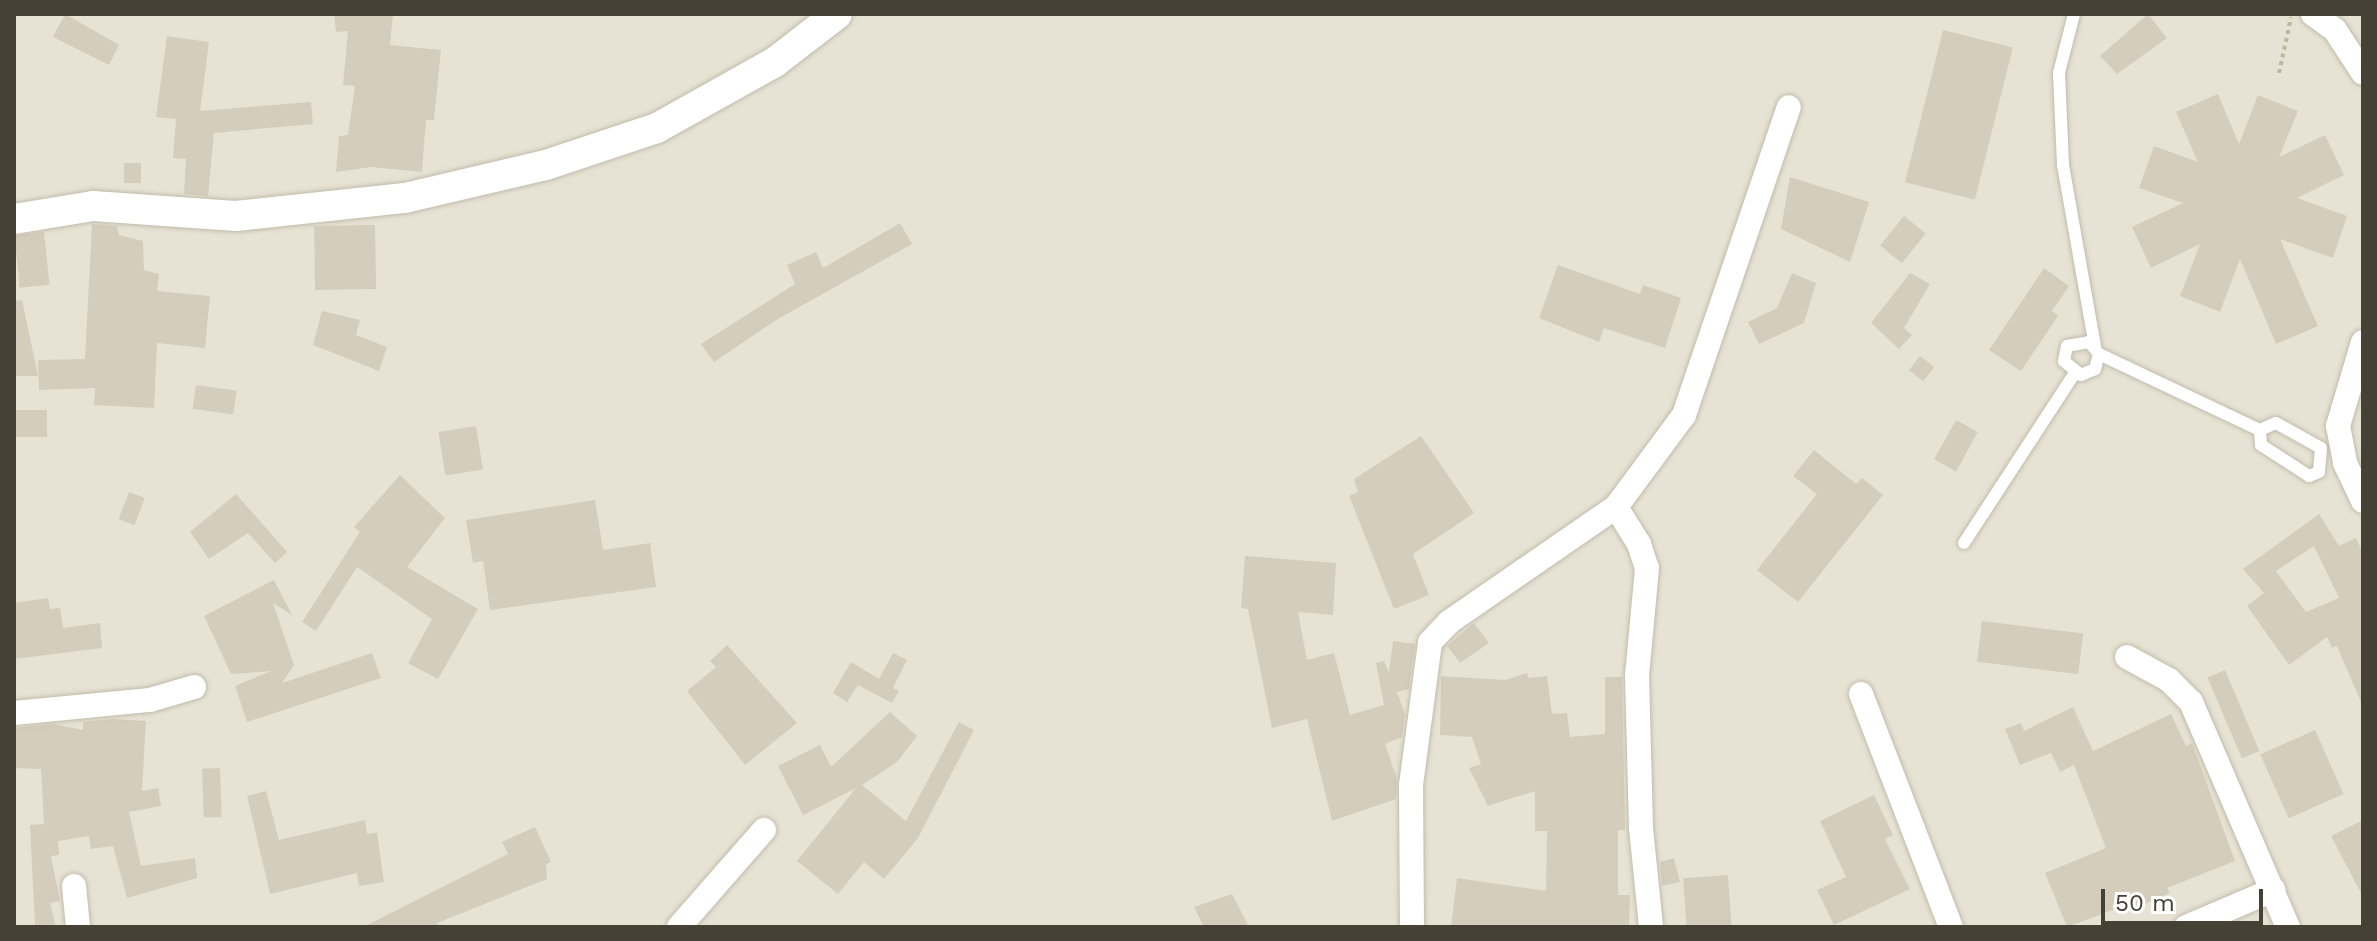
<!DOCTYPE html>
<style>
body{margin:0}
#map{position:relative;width:2377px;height:941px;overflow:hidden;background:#f3f0e6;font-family:"Work Sans",sans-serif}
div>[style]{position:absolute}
.residential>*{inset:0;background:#e7e3d4;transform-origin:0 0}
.building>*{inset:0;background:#d4cdbb;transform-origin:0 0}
.path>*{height:4px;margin-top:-2px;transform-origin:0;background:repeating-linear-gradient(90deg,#c0b79a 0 4px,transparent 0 8px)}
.roads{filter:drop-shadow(0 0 2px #c1bcab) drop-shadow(0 0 2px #c1bcab)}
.service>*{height:12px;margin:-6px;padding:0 6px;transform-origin:6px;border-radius:6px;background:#fff}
.minor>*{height:24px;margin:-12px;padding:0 12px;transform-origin:12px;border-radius:12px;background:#fff}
.tertiary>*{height:30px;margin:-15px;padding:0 15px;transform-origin:15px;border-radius:15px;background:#fff}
span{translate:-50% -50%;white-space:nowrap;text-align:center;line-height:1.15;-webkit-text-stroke:8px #fff;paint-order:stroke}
.frame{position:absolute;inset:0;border:16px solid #464135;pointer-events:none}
.scale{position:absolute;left:2101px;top:889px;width:162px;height:36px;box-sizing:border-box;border:4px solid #464135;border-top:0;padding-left:10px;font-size:24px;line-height:28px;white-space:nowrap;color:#464135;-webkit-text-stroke:6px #fff;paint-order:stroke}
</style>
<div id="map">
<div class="residential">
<i style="left:14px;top:14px;width:2349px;height:913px"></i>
</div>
<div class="building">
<i style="clip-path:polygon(65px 14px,119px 45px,109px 65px,53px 37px)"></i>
<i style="clip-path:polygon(334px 14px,393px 14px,390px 45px,441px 50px,434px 120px,426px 120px,422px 172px,371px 167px,336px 172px,339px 136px,348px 135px,355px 86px,343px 85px,348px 31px,336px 32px)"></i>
<i style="clip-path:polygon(2148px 14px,2167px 38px,2117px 74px,2100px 56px)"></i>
<i style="left:1943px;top:30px;width:72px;height:157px;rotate:14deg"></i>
<i style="clip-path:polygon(167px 36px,209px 42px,200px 111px,311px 102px,313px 124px,214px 133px,208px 196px,184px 194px,186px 159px,173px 158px,176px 119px,156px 117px)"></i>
<i style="clip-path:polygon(2218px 94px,2239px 144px,2258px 95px,2298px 111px,2279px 157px,2325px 135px,2344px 175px,2297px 198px,2347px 216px,2333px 258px,2280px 239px,2318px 326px,2276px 344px,2240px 259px,2220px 312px,2180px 296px,2200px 244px,2151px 268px,2132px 227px,2183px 203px,2139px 188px,2154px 146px,2198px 162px,2176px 112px)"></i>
<i style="left:124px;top:163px;width:17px;height:20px"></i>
<i style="clip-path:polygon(1790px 177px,1869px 202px,1850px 262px,1781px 229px)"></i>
<i style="left:1904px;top:216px;width:28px;height:38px;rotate:39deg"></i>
<i style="clip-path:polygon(900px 223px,912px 244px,776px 320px,714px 362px,701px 344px,795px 284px,787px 265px,816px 252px,823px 268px)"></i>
<i style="clip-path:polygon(92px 224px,117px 226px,119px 235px,143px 241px,144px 270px,159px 274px,157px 291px,210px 296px,205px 348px,157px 343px,154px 408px,94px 405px,95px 388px,39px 390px,38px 360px,85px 359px)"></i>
<i style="left:375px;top:225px;width:64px;height:61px;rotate:89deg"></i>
<i style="left:44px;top:232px;width:53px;height:30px;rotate:84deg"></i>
<i style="clip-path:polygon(1558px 265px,1640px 294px,1643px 285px,1681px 298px,1665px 348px,1604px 328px,1599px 342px,1539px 318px)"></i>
<i style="clip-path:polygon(2044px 268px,2069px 286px,2052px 311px,2058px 316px,2021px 371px,1989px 350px)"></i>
<i style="clip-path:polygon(1792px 273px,1816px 283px,1804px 323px,1759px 344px,1748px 322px,1777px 308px)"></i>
<i style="clip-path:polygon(1910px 273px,1930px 284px,1904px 328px,1912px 335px,1899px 349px,1871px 323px)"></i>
<i style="clip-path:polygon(22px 300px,38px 376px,14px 376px,14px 301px)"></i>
<i style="clip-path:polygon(322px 311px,360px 320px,356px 335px,387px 347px,379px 371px,313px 345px)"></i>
<i style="left:1920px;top:356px;width:18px;height:18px;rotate:38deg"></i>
<i style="left:196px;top:385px;width:41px;height:24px;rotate:8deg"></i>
<i style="left:15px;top:410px;width:32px;height:27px"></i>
<i style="left:1956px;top:420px;width:25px;height:45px;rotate:29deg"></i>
<i style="left:476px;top:426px;width:44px;height:38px;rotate:81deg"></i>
<i style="clip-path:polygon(1421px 436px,1474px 513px,1413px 554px,1429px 595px,1394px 609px,1349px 496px,1358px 492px,1354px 479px)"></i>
<i style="clip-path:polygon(1814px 450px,1856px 484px,1862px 478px,1883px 495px,1798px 602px,1757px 570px,1817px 494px,1793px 476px)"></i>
<i style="clip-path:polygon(400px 475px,445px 518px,407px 567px,478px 609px,438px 679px,408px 663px,432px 619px,357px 567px,316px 631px,302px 622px,360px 532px,354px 527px)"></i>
<i style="left:129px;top:492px;width:17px;height:29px;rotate:21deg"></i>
<i style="clip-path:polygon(236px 494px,287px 552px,275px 563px,248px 533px,209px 559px,190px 532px)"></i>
<i style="clip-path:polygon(595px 500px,603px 550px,650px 543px,656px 587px,490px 610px,483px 561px,473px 563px,466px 520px)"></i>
<i style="clip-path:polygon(evenodd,2319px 514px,2339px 546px,2356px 538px,2363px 553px,2363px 707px,2337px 646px,2332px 648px,2327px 637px,2289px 665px,2247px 606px,2264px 593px,2243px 569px,2319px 514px,2314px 546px,2339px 598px,2306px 612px,2276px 571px,2314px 546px)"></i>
<i style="clip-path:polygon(1245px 556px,1336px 563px,1333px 615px,1298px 612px,1307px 660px,1334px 653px,1350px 715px,1384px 705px,1376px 663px,1384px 661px,1389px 673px,1393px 641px,1415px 644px,1409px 689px,1397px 692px,1405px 714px,1402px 737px,1385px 744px,1397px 779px,1396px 799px,1332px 821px,1307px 719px,1272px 728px,1248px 609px,1241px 608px)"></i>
<i style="clip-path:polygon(274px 580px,292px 615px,273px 603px,294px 665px,282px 683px,372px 653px,381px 678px,247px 722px,235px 686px,271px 671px,231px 674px,204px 616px)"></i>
<i style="clip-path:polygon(48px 598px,50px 609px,60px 608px,63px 628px,100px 623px,102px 648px,14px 659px,14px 603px)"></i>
<i style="left:1982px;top:621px;width:102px;height:41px;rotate:7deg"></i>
<i style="clip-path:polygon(1474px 623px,1489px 643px,1460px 663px,1447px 646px)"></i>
<i style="clip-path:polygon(727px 645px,797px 723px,745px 765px,687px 691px,716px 667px,710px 661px)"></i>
<i style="clip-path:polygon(893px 653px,907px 660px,893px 688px,899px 691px,892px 703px,858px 685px,847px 702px,833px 693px,851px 662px,879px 679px)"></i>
<i style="left:2225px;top:670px;width:88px;height:19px;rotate:67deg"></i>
<i style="clip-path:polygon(1527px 673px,1528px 678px,1547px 676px,1552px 714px,1567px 713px,1570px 737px,1605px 734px,1605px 677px,1622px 677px,1625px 830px,1618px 830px,1618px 895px,1630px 895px,1629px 927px,1451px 927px,1457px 878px,1546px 891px,1547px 831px,1535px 831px,1535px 791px,1488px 806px,1469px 768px,1481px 764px,1472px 737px,1440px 735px,1441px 676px,1505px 680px)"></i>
<i style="clip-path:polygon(2073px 707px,2093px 751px,2171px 714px,2186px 746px,2192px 743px,2235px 861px,2167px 888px,2170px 893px,2136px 908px,2134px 902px,2067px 927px,2045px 873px,2106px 848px,2074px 765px,2060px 772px,2051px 753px,2020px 765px,2005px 729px,2021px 723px,2024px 731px)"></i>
<i style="clip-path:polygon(890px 712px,917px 736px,897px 762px,862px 785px,906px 821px,959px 722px,974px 730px,918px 838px,884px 879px,864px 862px,838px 894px,797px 861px,856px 788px,803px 815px,778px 766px,820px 745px,831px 767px)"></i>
<i style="clip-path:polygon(113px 719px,146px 721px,142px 791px,158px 788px,161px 806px,129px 812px,141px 866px,195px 858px,197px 878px,127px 898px,113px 846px,91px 849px,89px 836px,58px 841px,59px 855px,51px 856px,60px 901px,50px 903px,56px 927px,35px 927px,30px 825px,44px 824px,41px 769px,14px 768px,14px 728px,52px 724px,83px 730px,83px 722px)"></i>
<i style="left:2315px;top:730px;width:70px;height:60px;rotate:66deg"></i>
<i style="left:220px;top:768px;width:49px;height:18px;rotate:88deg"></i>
<i style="clip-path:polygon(266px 791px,279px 840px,365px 820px,367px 834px,377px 833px,384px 882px,359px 886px,357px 873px,270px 894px,247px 796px)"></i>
<i style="clip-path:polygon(1874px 795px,1893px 835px,1885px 839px,1910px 889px,1834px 925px,1817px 890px,1846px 877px,1820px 821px)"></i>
<i style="clip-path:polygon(2363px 820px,2363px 897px,2331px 836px)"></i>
<i style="clip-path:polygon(535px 827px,551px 862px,546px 864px,547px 879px,437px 923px,439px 927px,363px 927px,508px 854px,502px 842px)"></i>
<i style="clip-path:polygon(1674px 858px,1680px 882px,1662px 886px,1660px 862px)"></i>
<i style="left:1728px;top:875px;width:52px;height:45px;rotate:86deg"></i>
<i style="clip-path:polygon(1232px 894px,1249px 927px,1204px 927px,1194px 907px)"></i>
</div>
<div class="path">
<i style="left:2279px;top:73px;width:57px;rotate:-77.9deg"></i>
</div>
<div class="roads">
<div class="service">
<i style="left:2074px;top:14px;width:61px;rotate:104.3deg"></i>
<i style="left:2059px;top:73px;width:92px;rotate:87.5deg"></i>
<i style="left:2063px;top:165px;width:185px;rotate:80deg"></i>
<i style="left:2099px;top:354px;width:16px;rotate:105deg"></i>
<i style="left:2095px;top:369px;width:15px;rotate:157deg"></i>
<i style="left:2081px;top:375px;width:22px;rotate:-141deg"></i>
<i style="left:2064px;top:361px;width:15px;rotate:-79deg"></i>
<i style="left:2067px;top:346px;width:22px;rotate:-10deg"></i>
<i style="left:2089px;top:342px;width:16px;rotate:50deg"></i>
<i style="left:2099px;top:354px;width:178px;rotate:25.3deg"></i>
<i style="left:2276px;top:423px;width:51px;rotate:29.1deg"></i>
<i style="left:2321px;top:448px;width:24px;rotate:95deg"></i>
<i style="left:2319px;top:472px;width:11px;rotate:158deg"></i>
<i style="left:2309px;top:476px;width:57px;rotate:-147.1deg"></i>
<i style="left:2261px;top:445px;width:15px;rotate:-94deg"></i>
<i style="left:2260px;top:430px;width:17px;rotate:-24deg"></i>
<i style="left:1964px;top:543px;width:202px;rotate:-56.9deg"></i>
</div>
<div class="minor">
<i style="left:2313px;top:14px;width:27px;rotate:36deg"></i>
<i style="left:2335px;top:30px;width:51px;rotate:56.9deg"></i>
<i style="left:2363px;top:342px;width:88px;rotate:106.6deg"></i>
<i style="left:2338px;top:426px;width:38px;rotate:79deg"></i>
<i style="left:2345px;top:463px;width:42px;rotate:64.7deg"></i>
<i style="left:1616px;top:507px;width:44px;rotate:58.1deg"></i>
<i style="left:1639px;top:544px;width:25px;rotate:72deg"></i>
<i style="left:1647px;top:568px;width:107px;rotate:95.3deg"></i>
<i style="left:1637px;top:675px;width:153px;rotate:88.5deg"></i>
<i style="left:1641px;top:828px;width:100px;rotate:84.2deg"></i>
<i style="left:2127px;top:657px;width:48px;rotate:28.7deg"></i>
<i style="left:2169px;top:680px;width:31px;rotate:45deg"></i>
<i style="left:2191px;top:702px;width:245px;rotate:66.7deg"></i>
<i style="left:1861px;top:694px;width:250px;rotate:68.9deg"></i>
<i style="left:14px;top:713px;width:137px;rotate:-5.5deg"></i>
<i style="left:150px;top:700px;width:46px;rotate:-16.5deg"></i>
<i style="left:74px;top:886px;width:41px;rotate:84.4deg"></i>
<i style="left:679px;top:927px;width:129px;rotate:-48.8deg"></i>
<i style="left:1412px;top:927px;width:142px;rotate:-90.4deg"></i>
<i style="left:1411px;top:785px;width:144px;rotate:-82.4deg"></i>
<i style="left:1430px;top:642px;width:28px;rotate:-46deg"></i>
<i style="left:1449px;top:622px;width:203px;rotate:-34.6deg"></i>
<i style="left:1616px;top:507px;width:114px;rotate:-53.5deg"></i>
<i style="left:1684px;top:415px;width:325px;rotate:-71.2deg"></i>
<i style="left:2186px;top:927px;width:95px;rotate:-23deg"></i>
</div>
<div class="tertiary">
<i style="left:14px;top:219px;width:80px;rotate:-9.3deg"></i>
<i style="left:93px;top:206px;width:143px;rotate:4deg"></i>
<i style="left:236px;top:216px;width:170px;rotate:-6.1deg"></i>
<i style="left:405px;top:198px;width:145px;rotate:-13.2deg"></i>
<i style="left:546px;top:165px;width:117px;rotate:-18.4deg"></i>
<i style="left:657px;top:128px;width:135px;rotate:-29.2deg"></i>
<i style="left:775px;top:62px;width:78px;rotate:-37.7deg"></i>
</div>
</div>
<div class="frame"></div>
<div class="scale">50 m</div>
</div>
